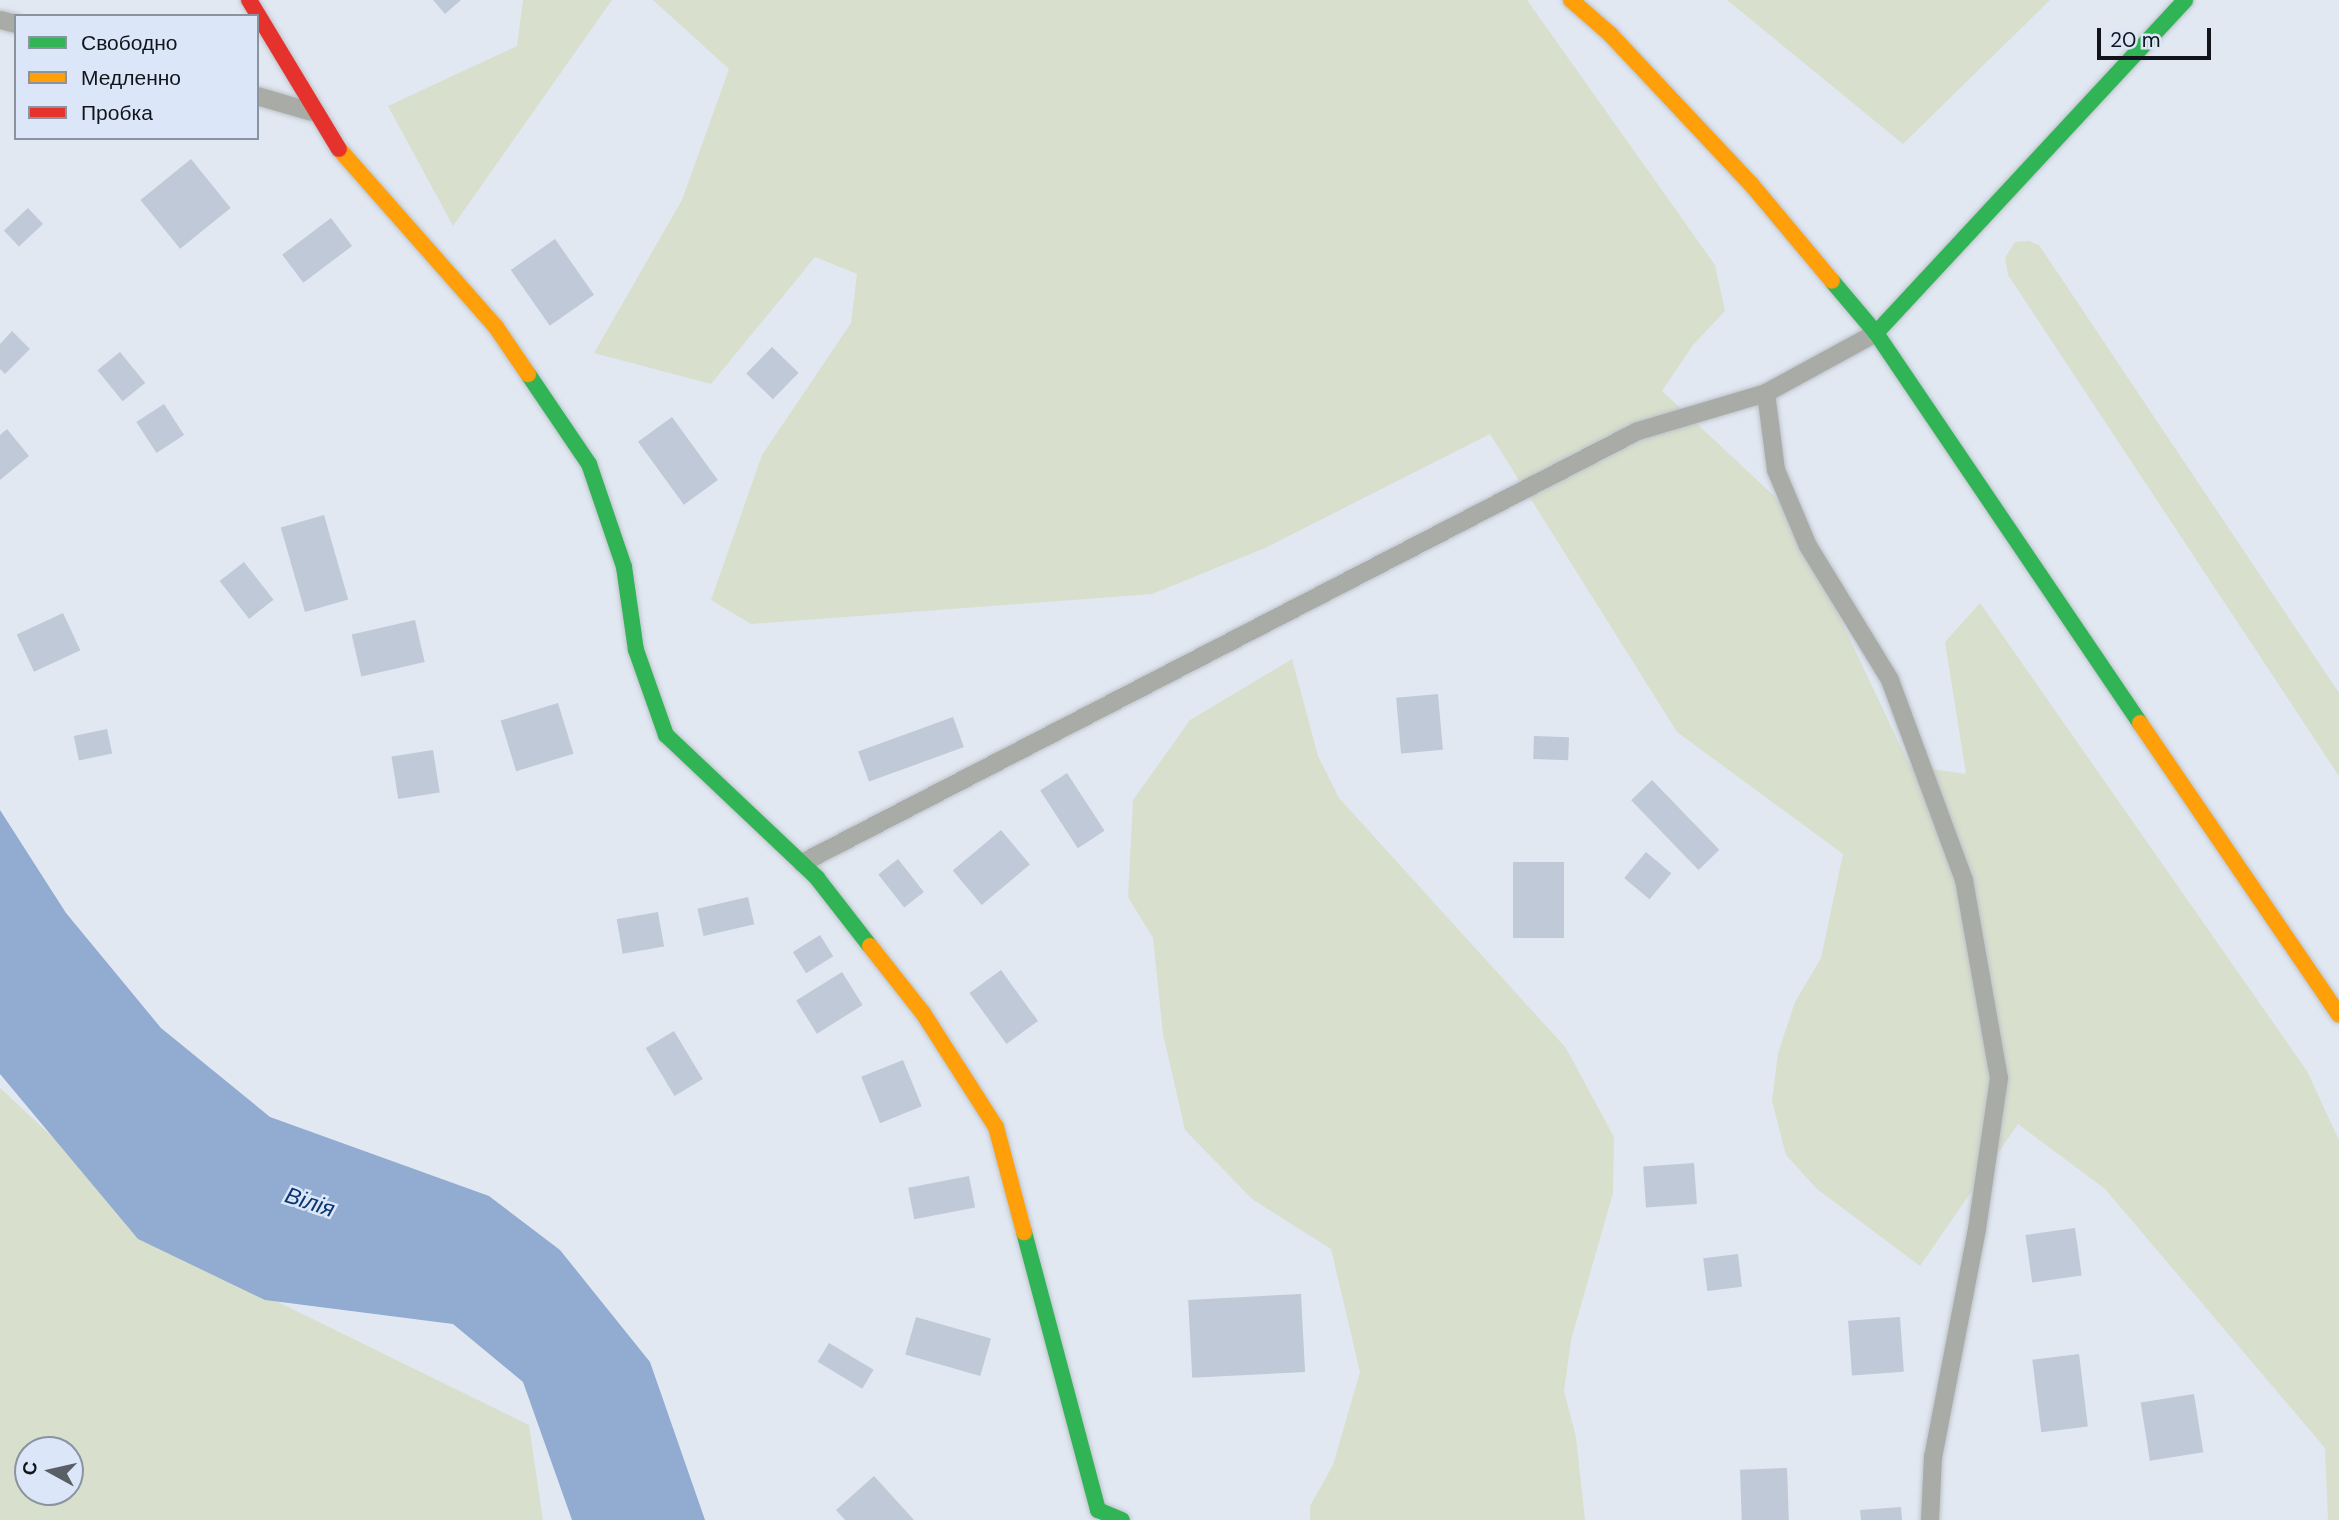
<!DOCTYPE html>
<meta charset="utf-8">
<style>
body{margin:0}
#map{position:relative;width:2339px;height:1520px;overflow:hidden;background:#e1e8f2;font-family:"DM Sans",sans-serif}
div>[style]{position:absolute}
.green>*{inset:0;background:#d9dfcd}
.water>*{inset:0;background:#91abd1}
.building>*{inset:0;background:#bfc9d8;transform-origin:0 0}
.roads{filter:drop-shadow(0 0 2px #bdc3ca) drop-shadow(0 0 2px #bdc3ca)}
.lane>*{height:18px;margin:-9px;padding:0 9px;transform-origin:9px;border-radius:9px;background:#a9aca6}
.fast>*{height:16px;margin:-8px;padding:0 8px;transform-origin:8px;border-radius:8px;background:#30b455}
.slow>*{height:16px;margin:-8px;padding:0 8px;transform-origin:8px;border-radius:8px;background:#ff9f0a}
.jam>*{height:16px;margin:-8px;padding:0 8px;transform-origin:8px;border-radius:8px;background:#e5322d}
span{translate:-50% -50%;white-space:nowrap;text-align:center;line-height:1.15;-webkit-text-stroke:5px #dbe7f8;paint-order:stroke}
.water-label{font-size:23px;color:#0a3673;font-style:italic}
.legend{position:absolute;left:14px;top:14px;width:245px;height:126px;box-sizing:border-box;background:#dbe7f8;border:2px solid #8a93a0;margin:0;padding:9px 12px;list-style:none;font-size:21px;color:#11151b}
.legend li{display:flex;align-items:center;gap:14px;height:35px}
.legend b{width:35px;border:2px solid #8a93a0}
.north{position:absolute;left:14px;top:1436px;width:70px;height:70px;box-sizing:border-box;background:#dbe7f8;border:2px solid #8a93a0;border-radius:50%;rotate:278deg;font-size:19px;font-weight:700;line-height:28px;text-align:center;color:#11151b}
.north::after{content:'';display:block;margin:auto;width:24px;height:32px;background:#5a5f66;clip-path:polygon(50% 0,100% 100%,50% 72%,0 100%)}
.scale{position:absolute;left:2097px;top:28px;width:114px;height:32px;box-sizing:border-box;border:4px solid #11151b;border-top:0;padding-left:9px;font-size:21px;line-height:24px;white-space:nowrap;color:#11151b;-webkit-text-stroke:5px #dbe7f8;paint-order:stroke}
</style>
<div id="map">
<div class="green">
<i style="clip-path:polygon(523px 0,612px 0,453px 226px,388px 106px,517px 46px)"></i>
<i style="clip-path:polygon(653px 0,1527px 0,1715px 265px,1725px 311px,1693px 345px,1662px 391px,1788px 509px,1910px 766px,1966px 774px,1945px 642px,1980px 603px,2307px 1071px,2339px 1140px,2339px 1520px,2328px 1520px,2325px 1448px,2105px 1189px,2018px 1124px,1920px 1266px,1817px 1189px,1786px 1155px,1772px 1101px,1778px 1053px,1795px 1002px,1821px 958px,1843px 854px,1677px 732px,1490px 434px,1265px 548px,1152px 594px,751px 624px,711px 600px,762px 455px,851px 323px,857px 274px,815px 257px,711px 384px,594px 353px,682px 200px,729px 69px)"></i>
<i style="clip-path:polygon(1727px 0,2050px 0,1903px 144px)"></i>
<i style="clip-path:polygon(2029px 241px,2039px 245px,2339px 693px,2339px 776px,2008px 275px,2005px 258px,2015px 242px)"></i>
<i style="clip-path:polygon(1292px 659px,1318px 756px,1339px 798px,1566px 1048px,1614px 1137px,1613px 1193px,1571px 1340px,1564px 1391px,1576px 1437px,1585px 1520px,1310px 1520px,1310px 1506px,1333px 1465px,1360px 1372px,1331px 1249px,1252px 1199px,1185px 1130px,1163px 1034px,1153px 938px,1128px 897px,1133px 800px,1190px 720px)"></i>
<i style="clip-path:polygon(evenodd,0 1088px,176px 1252px,529px 1425px,543px 1520px,0 1520px,0 1088px,28px 1450px,70px 1450px,70px 1492px,28px 1492px,28px 1450px)"></i>
</div>
<div class="water">
<i style="clip-path:polygon(0 810px,66px 913px,161px 1028px,270px 1117px,489px 1196px,560px 1250px,650px 1362px,705px 1520px,572px 1520px,523px 1382px,453px 1324px,265px 1300px,138px 1239px,0 1074px)"></i>
</div>
<div class="building">
<i style="clip-path:polygon(433px 0,461px 0,445px 14px)"></i>
<i style="left:191px;top:159px;width:63px;height:65px;rotate:51deg"></i>
<i style="left:28px;top:208px;width:22px;height:33px;rotate:47deg"></i>
<i style="left:331px;top:218px;width:35px;height:61px;rotate:53deg"></i>
<i style="left:555px;top:239px;width:68px;height:54px;rotate:55deg"></i>
<i style="clip-path:polygon(12px 331px,30px 349px,5px 374px,0 369px,0 344px)"></i>
<i style="left:772px;top:347px;width:37px;height:37px;rotate:44deg"></i>
<i style="left:120px;top:352px;width:40px;height:29px;rotate:51deg"></i>
<i style="left:164px;top:404px;width:37px;height:33px;rotate:57deg"></i>
<i style="left:672px;top:417px;width:78px;height:42px;rotate:54deg"></i>
<i style="clip-path:polygon(7px 429px,29px 456px,0 480px,0 435px)"></i>
<i style="left:324px;top:515px;width:88px;height:45px;rotate:74deg"></i>
<i style="left:244px;top:562px;width:48px;height:31px;rotate:52deg"></i>
<i style="left:63px;top:613px;width:41px;height:51px;rotate:65deg"></i>
<i style="left:415px;top:620px;width:43px;height:65px;rotate:77deg"></i>
<i style="left:1438px;top:694px;width:56px;height:42px;rotate:85deg"></i>
<i style="left:558px;top:703px;width:53px;height:60px;rotate:73deg"></i>
<i style="left:953px;top:717px;width:32px;height:101px;rotate:70deg"></i>
<i style="left:107px;top:729px;width:25px;height:34px;rotate:78deg"></i>
<i style="left:1534px;top:736px;width:35px;height:23px;rotate:2deg"></i>
<i style="left:433px;top:750px;width:43px;height:42px;rotate:81deg"></i>
<i style="left:1067px;top:773px;width:69px;height:32px;rotate:57deg"></i>
<i style="left:1652px;top:780px;width:97px;height:29px;rotate:46deg"></i>
<i style="left:1001px;top:830px;width:45px;height:63px;rotate:50deg"></i>
<i style="left:1646px;top:852px;width:33px;height:34px;rotate:40deg"></i>
<i style="left:898px;top:859px;width:42px;height:25px;rotate:52deg"></i>
<i style="left:1513px;top:862px;width:51px;height:76px"></i>
<i style="left:748px;top:897px;width:28px;height:52px;rotate:77deg"></i>
<i style="left:658px;top:912px;width:35px;height:42px;rotate:80deg"></i>
<i style="left:820px;top:935px;width:25px;height:32px;rotate:58deg"></i>
<i style="left:1001px;top:970px;width:63px;height:39px;rotate:54deg"></i>
<i style="left:842px;top:972px;width:39px;height:54px;rotate:58deg"></i>
<i style="left:674px;top:1031px;width:56px;height:33px;rotate:59deg"></i>
<i style="left:903px;top:1060px;width:50px;height:45px;rotate:68deg"></i>
<i style="left:1694px;top:1163px;width:41px;height:51px;rotate:86deg"></i>
<i style="left:969px;top:1176px;width:32px;height:62px;rotate:79deg"></i>
<i style="left:2075px;top:1228px;width:48px;height:50px;rotate:82deg"></i>
<i style="left:1738px;top:1254px;width:33px;height:35px;rotate:83deg"></i>
<i style="left:1301px;top:1294px;width:78px;height:113px;rotate:87deg"></i>
<i style="left:916px;top:1317px;width:78px;height:39px;rotate:16deg"></i>
<i style="left:1900px;top:1317px;width:55px;height:52px;rotate:86deg"></i>
<i style="left:829px;top:1343px;width:52px;height:22px;rotate:31deg"></i>
<i style="left:2079px;top:1354px;width:73px;height:47px;rotate:83deg"></i>
<i style="left:2194px;top:1394px;width:59px;height:54px;rotate:81deg"></i>
<i style="left:1787px;top:1468px;width:52px;height:47px;rotate:88deg"></i>
<i style="clip-path:polygon(874px 1476px,914px 1520px,845px 1520px,836px 1510px)"></i>
<i style="clip-path:polygon(1901px 1507px,1902px 1520px,1861px 1520px,1860px 1510px)"></i>
</div>
<div class="roads">
<div class="lane">
<i style="left:0;top:20px;width:16px;rotate:14deg"></i>
<i style="left:257px;top:96px;width:57px;rotate:16.2deg"></i>
<i style="left:1766px;top:393px;width:78px;rotate:82.6deg"></i>
<i style="left:1776px;top:470px;width:82px;rotate:67.2deg"></i>
<i style="left:1808px;top:546px;width:157px;rotate:58.5deg"></i>
<i style="left:1890px;top:680px;width:213px;rotate:69.7deg"></i>
<i style="left:1964px;top:880px;width:201px;rotate:80deg"></i>
<i style="left:1999px;top:1078px;width:153px;rotate:98.3deg"></i>
<i style="left:1977px;top:1229px;width:232px;rotate:100.9deg"></i>
<i style="left:1933px;top:1457px;width:63px;rotate:92.7deg"></i>
<i style="left:802px;top:863px;width:941px;rotate:-27.33deg"></i>
<i style="left:1638px;top:431px;width:134px;rotate:-16.5deg"></i>
<i style="left:1766px;top:393px;width:125px;rotate:-28.6deg"></i>
</div>
<div class="fast">
<i style="left:1832px;top:281px;width:68px;rotate:49.8deg"></i>
<i style="left:1876px;top:333px;width:471px;rotate:55.9deg"></i>
<i style="left:1876px;top:333px;width:454px;rotate:-47.1deg"></i>
<i style="left:528px;top:374px;width:109px;rotate:55.9deg"></i>
<i style="left:589px;top:464px;width:109px;rotate:71.2deg"></i>
<i style="left:624px;top:567px;width:84px;rotate:81.8deg"></i>
<i style="left:636px;top:650px;width:90px;rotate:70.6deg"></i>
<i style="left:666px;top:735px;width:208px;rotate:43.4deg"></i>
<i style="left:817px;top:878px;width:86px;rotate:52.1deg"></i>
<i style="left:1024px;top:1232px;width:288px;rotate:75.1deg"></i>
<i style="left:1098px;top:1510px;width:26px;rotate:23deg"></i>
</div>
<div class="slow">
<i style="left:1571px;top:0;width:52px;rotate:41.1deg"></i>
<i style="left:1610px;top:34px;width:206px;rotate:46.8deg"></i>
<i style="left:1751px;top:184px;width:126px;rotate:50.1deg"></i>
<i style="left:339px;top:149px;width:237px;rotate:48.6deg"></i>
<i style="left:496px;top:327px;width:57px;rotate:55.8deg"></i>
<i style="left:2140px;top:723px;width:353px;rotate:55.7deg"></i>
<i style="left:870px;top:946px;width:85px;rotate:51.7deg"></i>
<i style="left:923px;top:1013px;width:135px;rotate:57.4deg"></i>
<i style="left:996px;top:1127px;width:109px;rotate:75.1deg"></i>
</div>
<div class="jam">
<i style="left:249px;top:0;width:174px;rotate:58.9deg"></i>
</div>
</div>
<div class="water-label">
<span style="left:310px;top:1202px;rotate:18deg">Вілія</span>
</div>
<ul class="legend">
<li><b style="height:9px;background:#30b455"></b>Свободно</li>
<li><b style="height:9px;background:#ff9f0a"></b>Медленно</li>
<li><b style="height:9px;background:#e5322d"></b>Пробка</li>
</ul>
<div class="north">С</div>
<div class="scale">20 m</div>
</div>
